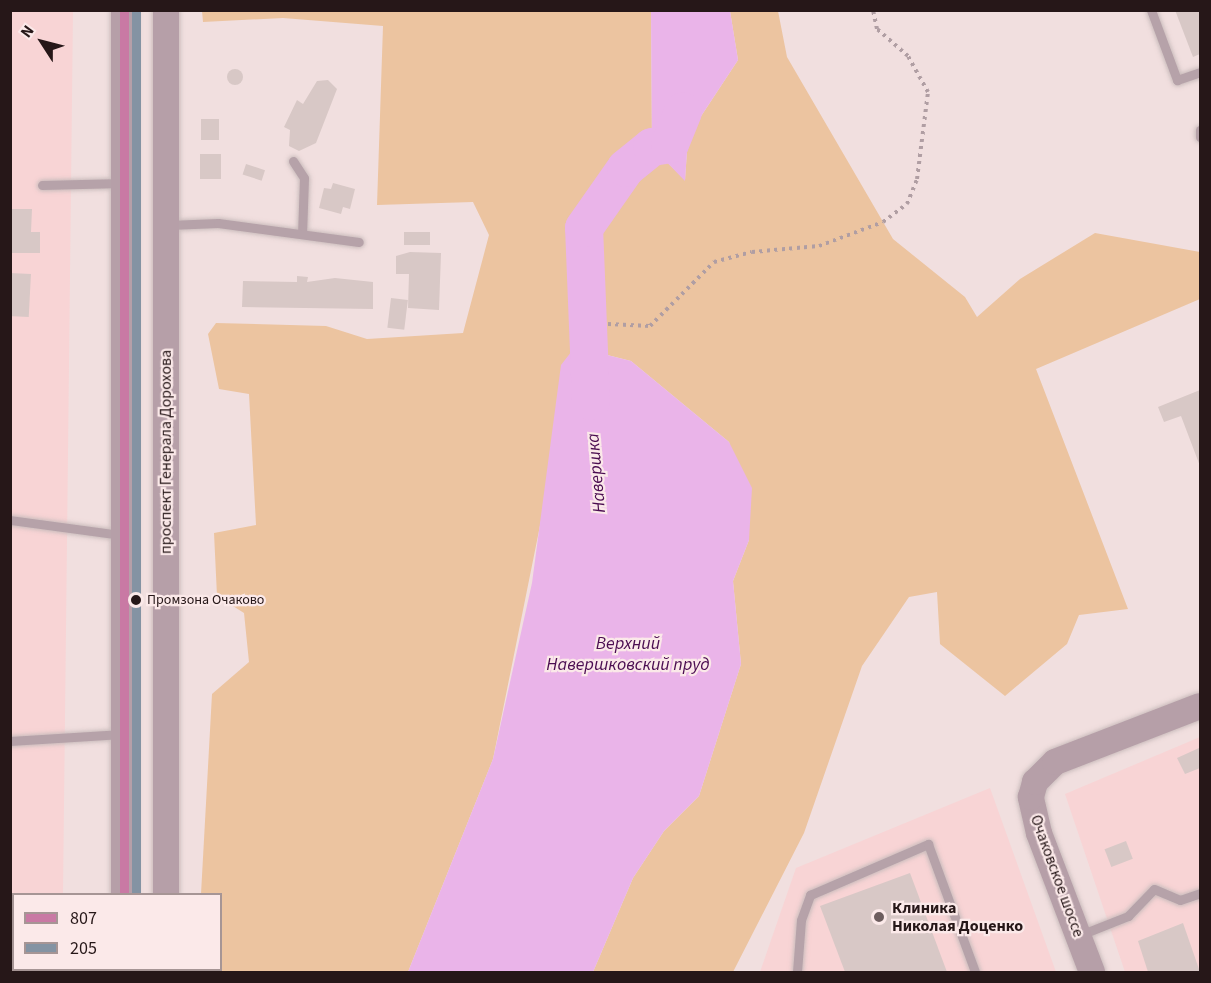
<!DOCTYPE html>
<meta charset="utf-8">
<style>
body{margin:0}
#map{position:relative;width:1211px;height:983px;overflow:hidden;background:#f1dfdf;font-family:"Source Sans 3",sans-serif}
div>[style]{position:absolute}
.built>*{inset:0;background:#f8d4d5}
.green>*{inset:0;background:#ecc4a0}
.water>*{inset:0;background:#eab4e9}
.river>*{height:38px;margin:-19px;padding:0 19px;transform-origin:19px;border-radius:19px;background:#eab4e9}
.building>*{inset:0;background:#d8c8c6;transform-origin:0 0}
.round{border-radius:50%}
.path>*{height:4px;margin-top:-2px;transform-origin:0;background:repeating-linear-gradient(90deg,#b09ea3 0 3px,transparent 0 7.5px)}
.roads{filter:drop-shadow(0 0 2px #cbbdbd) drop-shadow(0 0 2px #cbbdbd)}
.lane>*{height:9px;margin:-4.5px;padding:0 4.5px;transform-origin:4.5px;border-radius:4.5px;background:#b6a2a9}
.secondary>*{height:26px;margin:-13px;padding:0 13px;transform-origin:13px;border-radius:13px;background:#b69fa8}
.bus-1>*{height:9px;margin:-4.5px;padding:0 4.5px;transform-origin:4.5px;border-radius:4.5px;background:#c979a4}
.bus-2>*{height:9px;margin:-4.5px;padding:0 4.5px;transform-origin:4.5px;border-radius:4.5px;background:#8493a3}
.dots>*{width:16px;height:16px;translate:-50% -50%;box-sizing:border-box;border:3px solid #fbe9e9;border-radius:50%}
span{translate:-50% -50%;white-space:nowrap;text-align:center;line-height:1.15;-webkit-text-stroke:4.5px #fbe9e9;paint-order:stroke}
.bus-label{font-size:14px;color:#261718}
.left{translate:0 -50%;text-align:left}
.street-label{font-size:16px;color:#261718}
.poi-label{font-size:16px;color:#261718;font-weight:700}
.water-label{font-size:18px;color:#4b0d51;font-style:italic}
.frame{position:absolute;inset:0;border:12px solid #261718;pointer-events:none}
.legend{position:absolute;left:12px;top:893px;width:210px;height:78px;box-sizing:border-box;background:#fbe9e9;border:2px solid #a69595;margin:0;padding:8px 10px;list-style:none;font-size:18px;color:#261718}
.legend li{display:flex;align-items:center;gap:12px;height:30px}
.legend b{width:30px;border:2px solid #a69595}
.north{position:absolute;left:12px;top:12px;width:60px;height:60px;-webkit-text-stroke:4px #fbe9e9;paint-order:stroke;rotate:306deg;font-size:16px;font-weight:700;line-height:24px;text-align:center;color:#261718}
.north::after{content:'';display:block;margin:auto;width:21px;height:27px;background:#261718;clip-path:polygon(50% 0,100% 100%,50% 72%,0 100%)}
</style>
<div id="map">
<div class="built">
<i style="clip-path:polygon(10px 11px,73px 11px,63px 894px,14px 894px,14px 970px,63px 972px,11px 972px)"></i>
<i style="clip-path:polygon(1200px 737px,1200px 972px,1125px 972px,1065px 794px)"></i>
<i style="clip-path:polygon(990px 788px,1056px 972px,760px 972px,796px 868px)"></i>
</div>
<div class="green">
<i style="clip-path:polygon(202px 11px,651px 11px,652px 147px,685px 180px,688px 136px,738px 60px,730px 11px,778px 11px,787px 57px,893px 239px,965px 297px,977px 317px,1020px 279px,1095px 233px,1200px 252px,1200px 299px,1036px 369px,1128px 609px,1079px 615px,1067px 644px,1005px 696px,940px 644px,937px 592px,909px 597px,862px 666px,804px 833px,733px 972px,593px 972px,633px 878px,664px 831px,699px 796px,741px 664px,733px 581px,749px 540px,729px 442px,631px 361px,576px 347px,493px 759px,408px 972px,200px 972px,220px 970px,220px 894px,201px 894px,212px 694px,249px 662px,244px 613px,217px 596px,214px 533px,256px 525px,249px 394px,219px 389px,208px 334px,216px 323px,326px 326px,367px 339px,463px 333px,489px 235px,473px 202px,377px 205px,383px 26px,283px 18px,203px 22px)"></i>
</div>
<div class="water">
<i style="clip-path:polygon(651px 11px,730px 11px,738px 60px,688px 136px,685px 181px,652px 147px)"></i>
<i style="clip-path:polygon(575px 347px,631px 361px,729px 442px,752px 488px,749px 540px,733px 581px,741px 664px,699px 796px,664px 831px,633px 878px,593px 972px,408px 972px,493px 759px,532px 583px,561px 365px)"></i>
</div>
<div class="river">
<i style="left:591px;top:401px;width:173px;rotate:-92.3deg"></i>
<i style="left:584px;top:228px;width:73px;rotate:-55deg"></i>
<i style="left:626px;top:168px;width:33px;rotate:-39deg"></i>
<i style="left:652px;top:147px;width:18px;rotate:-9deg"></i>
<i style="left:670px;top:144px;width:35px;rotate:-68deg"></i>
</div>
<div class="building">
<i style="clip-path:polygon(1175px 10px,1200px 10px,1200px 54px,1193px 57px)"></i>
<i class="round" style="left:227px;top:69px;width:16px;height:16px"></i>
<i style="clip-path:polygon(328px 80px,337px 89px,316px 143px,299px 151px,289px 146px,290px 130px,284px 127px,297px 100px,303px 104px,317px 81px)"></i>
<i style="left:201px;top:119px;width:18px;height:21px"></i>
<i style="left:221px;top:154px;width:25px;height:21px;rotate:90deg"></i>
<i style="left:246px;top:164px;width:20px;height:11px;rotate:18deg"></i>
<i style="clip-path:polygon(333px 183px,355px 189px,350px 209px,343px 207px,341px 214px,319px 208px,324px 188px,331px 189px)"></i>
<i style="clip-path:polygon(10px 209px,32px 209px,31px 232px,40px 232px,40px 253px,10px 253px)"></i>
<i style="left:404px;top:232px;width:26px;height:13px"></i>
<i style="clip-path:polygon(410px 252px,441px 253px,439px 310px,408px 308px,409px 274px,396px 274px,396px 256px)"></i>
<i style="left:10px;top:273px;width:21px;height:43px;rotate:3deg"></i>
<i style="clip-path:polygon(297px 276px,308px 277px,307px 282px,335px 278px,373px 282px,373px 309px,242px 307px,243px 281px,297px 282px)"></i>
<i style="left:391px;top:298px;width:17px;height:30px;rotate:7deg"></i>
<i style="clip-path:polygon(1200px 390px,1200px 466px,1181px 416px,1164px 422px,1158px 407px)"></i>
<i style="clip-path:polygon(1199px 748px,1200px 768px,1185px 774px,1177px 758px)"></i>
<i style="left:1126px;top:841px;width:19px;height:23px;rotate:69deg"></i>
<i style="clip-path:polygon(910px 873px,947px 972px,845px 972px,820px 906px)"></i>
<i style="clip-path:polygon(1183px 923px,1200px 972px,1148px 972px,1138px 941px)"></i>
</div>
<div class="path">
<i style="left:608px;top:324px;width:42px;rotate:2.7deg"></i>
<i style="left:650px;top:326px;width:91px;rotate:-45deg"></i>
<i style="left:714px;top:262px;width:39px;rotate:-15deg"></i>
<i style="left:752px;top:252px;width:67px;rotate:-5.1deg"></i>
<i style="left:819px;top:246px;width:68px;rotate:-20.6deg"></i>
<i style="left:883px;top:222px;width:30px;rotate:-37deg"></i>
<i style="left:907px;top:204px;width:27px;rotate:-68deg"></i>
<i style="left:917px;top:179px;width:88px;rotate:-82.8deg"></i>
<i style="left:928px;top:92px;width:41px;rotate:-119.1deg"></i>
<i style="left:908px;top:56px;width:41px;rotate:-138.9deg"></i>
<i style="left:877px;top:29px;width:19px;rotate:-102deg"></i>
</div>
<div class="roads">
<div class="lane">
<i style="left:1151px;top:10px;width:75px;rotate:69.6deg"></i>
<i style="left:1177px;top:80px;width:24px;rotate:-19deg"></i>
<i style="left:1200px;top:130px;width:7px;rotate:90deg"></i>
<i style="left:293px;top:161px;width:20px;rotate:57deg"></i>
<i style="left:304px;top:178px;width:56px;rotate:92deg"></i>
<i style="left:42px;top:185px;width:80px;rotate:-1.4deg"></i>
<i style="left:169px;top:225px;width:49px;rotate:-2.3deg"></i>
<i style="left:218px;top:223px;width:142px;rotate:7.7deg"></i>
<i style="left:10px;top:520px;width:112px;rotate:7.7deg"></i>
<i style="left:10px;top:741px;width:112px;rotate:-3.6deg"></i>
<i style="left:1080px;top:935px;width:52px;rotate:-21.6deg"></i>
<i style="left:1128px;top:916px;width:37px;rotate:-46deg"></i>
<i style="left:1154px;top:889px;width:28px;rotate:23deg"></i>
<i style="left:1180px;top:900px;width:21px;rotate:-19deg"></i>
<i style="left:10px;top:960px;width:4px;rotate:14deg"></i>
<i style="left:797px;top:972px;width:52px;rotate:-85.6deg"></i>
<i style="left:801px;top:920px;width:27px;rotate:-70deg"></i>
<i style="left:810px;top:895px;width:129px;rotate:-23.4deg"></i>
<i style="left:928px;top:844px;width:136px;rotate:69.8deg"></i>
</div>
<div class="secondary">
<i style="left:124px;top:894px;width:884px;rotate:-90deg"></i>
<i style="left:166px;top:894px;width:884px;rotate:-90deg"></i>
<i style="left:125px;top:972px;width:2px;rotate:-90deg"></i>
<i style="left:166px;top:972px;width:2px;rotate:-90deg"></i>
<i style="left:1092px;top:972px;width:149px;rotate:-110.9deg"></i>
<i style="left:1039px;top:833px;width:37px;rotate:-103deg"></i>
<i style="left:1031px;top:797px;width:16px;rotate:-75deg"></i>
<i style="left:1035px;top:782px;width:28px;rotate:-45deg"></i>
<i style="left:1055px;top:762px;width:155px;rotate:-21.1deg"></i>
</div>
</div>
<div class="bus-1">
<i style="left:124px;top:10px;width:884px;rotate:90deg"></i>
</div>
<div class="bus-2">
<i style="left:136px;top:10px;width:884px;rotate:90deg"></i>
</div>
<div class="dots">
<i style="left:136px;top:600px;background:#261718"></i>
<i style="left:879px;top:917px;background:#6d5d5e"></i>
</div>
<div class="bus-label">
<span class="left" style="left:147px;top:600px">Промзона Очаково</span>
</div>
<div class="street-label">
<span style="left:166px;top:452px;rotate:-90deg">проспект Генерала Дорохова</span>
<span style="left:1057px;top:876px;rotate:70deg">Очаковское шоссе</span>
</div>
<div class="poi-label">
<span class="left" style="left:892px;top:917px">Клиника<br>Николая Доценко</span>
</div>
<div class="water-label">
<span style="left:597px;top:473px;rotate:-95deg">Навершка</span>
<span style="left:628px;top:655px">Верхний<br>Навершковский пруд</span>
</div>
<div class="frame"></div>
<ul class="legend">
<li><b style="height:8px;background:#c979a4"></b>807</li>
<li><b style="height:8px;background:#8493a3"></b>205</li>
</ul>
<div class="north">N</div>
</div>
